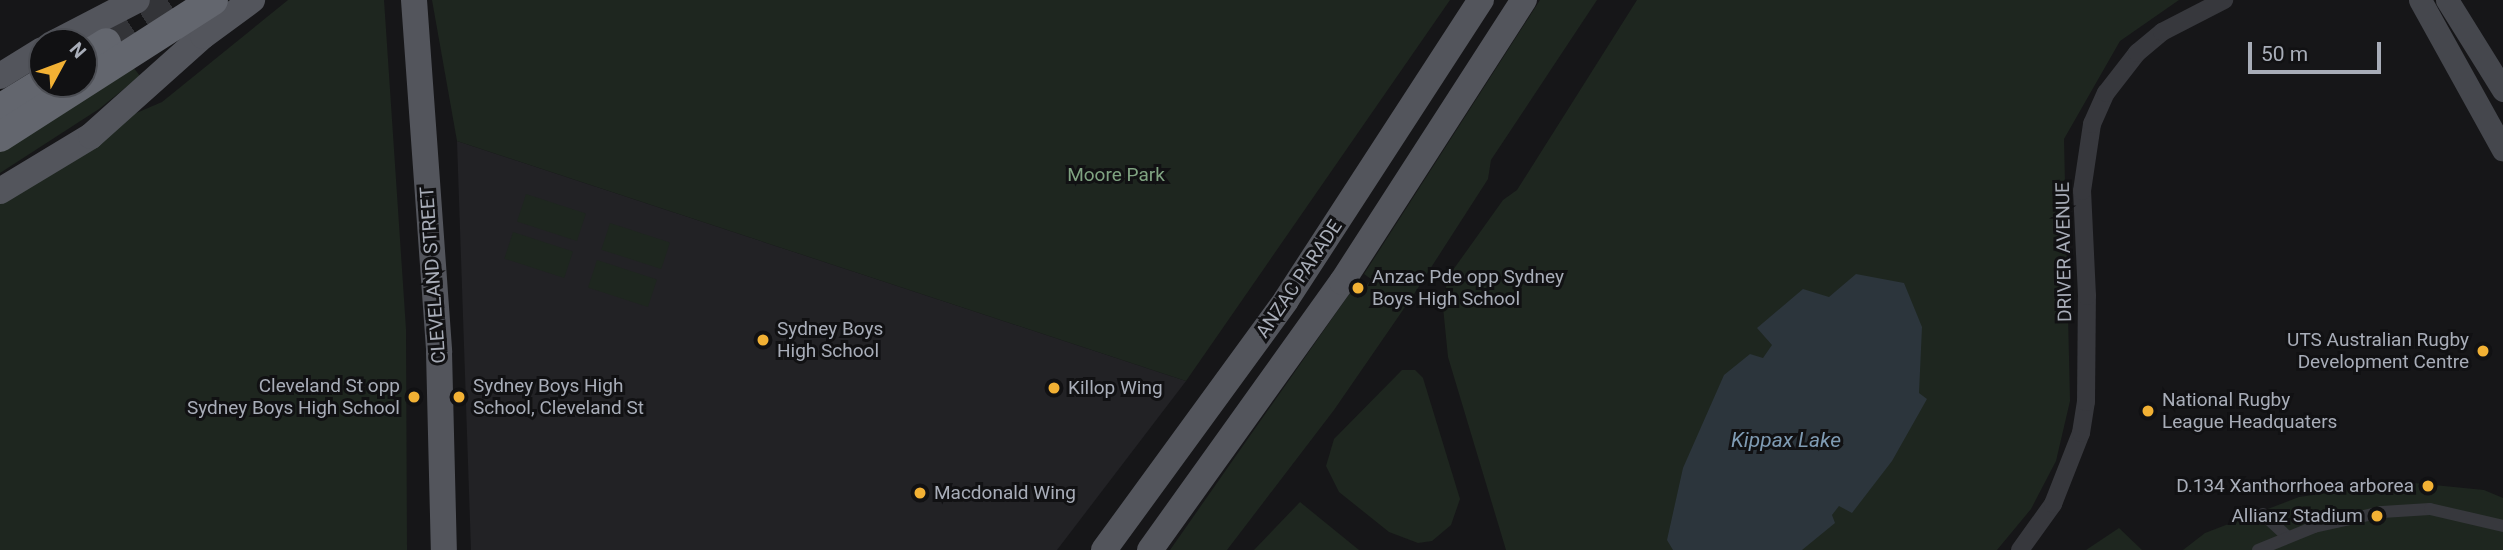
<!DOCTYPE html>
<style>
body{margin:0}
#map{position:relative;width:2503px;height:550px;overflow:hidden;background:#161618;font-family:Roboto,sans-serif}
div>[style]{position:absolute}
.built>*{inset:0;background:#222225}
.green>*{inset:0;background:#1e261f;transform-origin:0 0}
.water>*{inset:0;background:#2c353c}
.motorway-tunnel>*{height:30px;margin-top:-15px;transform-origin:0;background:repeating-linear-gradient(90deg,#333438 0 30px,transparent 0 45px)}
.pedestrian>*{height:12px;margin:-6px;padding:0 6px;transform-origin:6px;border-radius:6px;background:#37383d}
.minor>*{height:18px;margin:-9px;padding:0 9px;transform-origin:9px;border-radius:9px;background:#37383d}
.secondary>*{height:23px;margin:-11.5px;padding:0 11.5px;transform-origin:11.5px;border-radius:11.5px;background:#45474d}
.primary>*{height:26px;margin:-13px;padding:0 13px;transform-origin:13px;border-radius:13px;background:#53555c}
.motorway>*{height:30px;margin:-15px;padding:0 15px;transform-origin:15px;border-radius:15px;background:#63666e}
.dots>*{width:19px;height:19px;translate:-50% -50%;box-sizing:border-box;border:4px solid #111113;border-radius:50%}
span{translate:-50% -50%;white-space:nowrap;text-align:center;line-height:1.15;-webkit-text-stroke:6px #111113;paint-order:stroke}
.park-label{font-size:19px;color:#7fa381}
.street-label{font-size:19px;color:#a8adb8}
.poi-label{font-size:19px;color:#a8adb8}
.left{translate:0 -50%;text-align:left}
.right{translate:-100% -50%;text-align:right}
.water-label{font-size:21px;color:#7f9bb3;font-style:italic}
.north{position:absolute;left:28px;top:28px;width:70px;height:70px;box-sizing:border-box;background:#111113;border:2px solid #4d4f55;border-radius:50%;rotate:49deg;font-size:19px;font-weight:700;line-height:28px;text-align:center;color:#a8adb8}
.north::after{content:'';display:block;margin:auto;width:24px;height:32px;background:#f2b134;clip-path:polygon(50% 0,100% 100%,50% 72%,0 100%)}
.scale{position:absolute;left:2248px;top:42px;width:133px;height:32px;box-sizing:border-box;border:4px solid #a8adb8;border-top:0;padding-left:9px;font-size:21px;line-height:24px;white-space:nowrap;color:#a8adb8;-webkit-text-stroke:5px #111113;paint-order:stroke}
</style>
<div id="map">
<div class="built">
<i style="clip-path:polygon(457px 141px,1186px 381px,1057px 550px,471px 550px)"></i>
</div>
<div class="green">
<i style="clip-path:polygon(288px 0,384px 0,406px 329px,407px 550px,0 550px,0 203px,134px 114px,162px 102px)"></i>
<i style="clip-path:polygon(432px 0,1450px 0,1186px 381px,457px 141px)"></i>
<i style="clip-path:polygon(1540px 0,1597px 0,1491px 160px,1488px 179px,1414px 294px,1334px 410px,1227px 550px,1170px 550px,1350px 293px,1358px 298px,1371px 279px,1364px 274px)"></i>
<i style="clip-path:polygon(1637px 0,2179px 0,2120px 41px,2064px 139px,2070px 401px,2056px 461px,2031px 509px,1997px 550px,1506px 550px,1448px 357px,1442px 297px,1453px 270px,1503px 200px,1517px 190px)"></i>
<i style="clip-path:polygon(133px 67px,140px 76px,99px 109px,0 173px,0 149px)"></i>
<i style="left:526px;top:194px;width:63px;height:29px;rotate:18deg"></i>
<i style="left:610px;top:223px;width:63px;height:28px;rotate:18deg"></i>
<i style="left:513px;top:232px;width:63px;height:28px;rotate:18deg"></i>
<i style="left:597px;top:260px;width:63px;height:29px;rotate:18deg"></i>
<i style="clip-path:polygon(1402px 370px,1415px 370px,1423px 378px,1460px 499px,1451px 525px,1432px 541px,1418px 543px,1389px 532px,1339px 492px,1326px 466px,1334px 439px)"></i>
<i style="clip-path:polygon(2404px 482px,2484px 490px,2503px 498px,2503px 550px,2183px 550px,2205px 533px,2299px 497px)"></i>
<i style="clip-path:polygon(1300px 502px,1359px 550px,1254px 550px)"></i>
<i style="clip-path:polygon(2119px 528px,2142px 550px,2086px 550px)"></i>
</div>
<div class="water">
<i style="clip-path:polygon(1856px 274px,1904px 283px,1922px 327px,1919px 393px,1927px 399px,1892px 461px,1852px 513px,1839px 506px,1832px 515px,1835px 523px,1802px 550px,1673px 550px,1667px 540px,1683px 468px,1724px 375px,1750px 354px,1763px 358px,1772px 345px,1757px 328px,1803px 289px,1829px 297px)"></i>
</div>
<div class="motorway-tunnel">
<i style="left:106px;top:43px;width:80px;rotate:-32.7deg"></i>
</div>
<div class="pedestrian">
<i style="left:2263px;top:514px;width:34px;rotate:43deg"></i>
<i style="left:2258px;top:550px;width:61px;rotate:-22.3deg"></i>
<i style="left:2314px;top:527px;width:70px;rotate:-12.4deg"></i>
<i style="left:2382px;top:512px;width:48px;rotate:-3.6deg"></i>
<i style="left:2430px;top:509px;width:75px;rotate:13.1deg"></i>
</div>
<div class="minor">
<i style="left:2020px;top:550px;width:57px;rotate:-54.3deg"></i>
<i style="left:2053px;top:504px;width:76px;rotate:-68.5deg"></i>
<i style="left:2081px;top:433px;width:31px;rotate:-81deg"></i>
<i style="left:2086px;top:402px;width:106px;rotate:-89.5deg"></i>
<i style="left:2087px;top:296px;width:105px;rotate:-92.7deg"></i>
<i style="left:2082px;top:191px;width:68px;rotate:-81.5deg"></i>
<i style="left:2092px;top:124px;width:34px;rotate:-66deg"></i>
<i style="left:2106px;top:93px;width:51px;rotate:-52.2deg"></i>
<i style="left:2137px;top:53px;width:33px;rotate:-40deg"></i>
<i style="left:2162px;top:32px;width:70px;rotate:-27.3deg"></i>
</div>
<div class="secondary">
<i style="left:2420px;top:0;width:171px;rotate:61deg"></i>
<i style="left:2447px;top:0;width:106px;rotate:58.1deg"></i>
</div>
<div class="primary">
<i style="left:414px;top:0;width:353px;rotate:85.9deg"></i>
<i style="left:439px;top:352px;width:198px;rotate:88.6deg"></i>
<i style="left:56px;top:42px;width:91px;rotate:-27.4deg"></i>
<i style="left:0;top:76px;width:49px;rotate:-31.8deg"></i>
<i style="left:0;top:191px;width:106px;rotate:-31.1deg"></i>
<i style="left:91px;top:136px;width:150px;rotate:-41.8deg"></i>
<i style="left:203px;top:36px;width:61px;rotate:-36.3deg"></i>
<i style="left:1104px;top:550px;width:309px;rotate:-53.9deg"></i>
<i style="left:1286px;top:300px;width:358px;rotate:-57deg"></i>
<i style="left:1150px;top:550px;width:330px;rotate:-54.4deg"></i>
<i style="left:1342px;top:282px;width:336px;rotate:-57.2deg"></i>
</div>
<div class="motorway">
<i style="left:84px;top:57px;width:26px;rotate:-32deg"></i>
<i style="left:0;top:109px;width:49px;rotate:-31.8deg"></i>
<i style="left:0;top:137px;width:253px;rotate:-32.7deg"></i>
</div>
<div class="dots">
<i style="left:1358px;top:288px;background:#f2b134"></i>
<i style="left:763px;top:340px;background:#f2b134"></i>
<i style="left:2483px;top:351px;background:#f2b134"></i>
<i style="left:1054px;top:388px;background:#f2b134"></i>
<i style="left:414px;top:397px;background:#f2b134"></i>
<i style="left:459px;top:397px;background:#f2b134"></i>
<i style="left:2148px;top:411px;background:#f2b134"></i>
<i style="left:2428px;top:486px;background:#f2b134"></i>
<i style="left:920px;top:493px;background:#f2b134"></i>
<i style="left:2377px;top:516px;background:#f2b134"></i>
</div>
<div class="park-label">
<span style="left:1116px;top:175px">Moore Park</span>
</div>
<div class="street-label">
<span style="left:2064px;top:252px;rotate:-91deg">DRIVER AVENUE</span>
<span style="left:433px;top:275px;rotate:-94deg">CLEVELAND STREET</span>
<span style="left:1299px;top:279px;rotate:-56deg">ANZAC PARADE</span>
</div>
<div class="poi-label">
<span class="left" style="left:1372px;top:288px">Anzac Pde opp Sydney<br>Boys High School</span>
<span class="left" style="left:777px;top:340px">Sydney Boys<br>High School</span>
<span class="right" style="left:2469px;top:351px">UTS Australian Rugby<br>Development Centre</span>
<span class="right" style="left:400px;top:397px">Cleveland St opp<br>Sydney Boys High School</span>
<span class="left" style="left:473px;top:397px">Sydney Boys High<br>School, Cleveland St</span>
<span class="left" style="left:1068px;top:388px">Killop Wing</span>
<span class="left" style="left:2162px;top:411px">National Rugby<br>League Headquaters</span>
<span class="right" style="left:2414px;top:486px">D.134 Xanthorrhoea arborea</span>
<span class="left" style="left:934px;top:493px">Macdonald Wing</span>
<span class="right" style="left:2363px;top:516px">Allianz Stadium</span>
</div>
<div class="water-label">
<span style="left:1786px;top:440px">Kippax Lake</span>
</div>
<div class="north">N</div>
<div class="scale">50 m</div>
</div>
